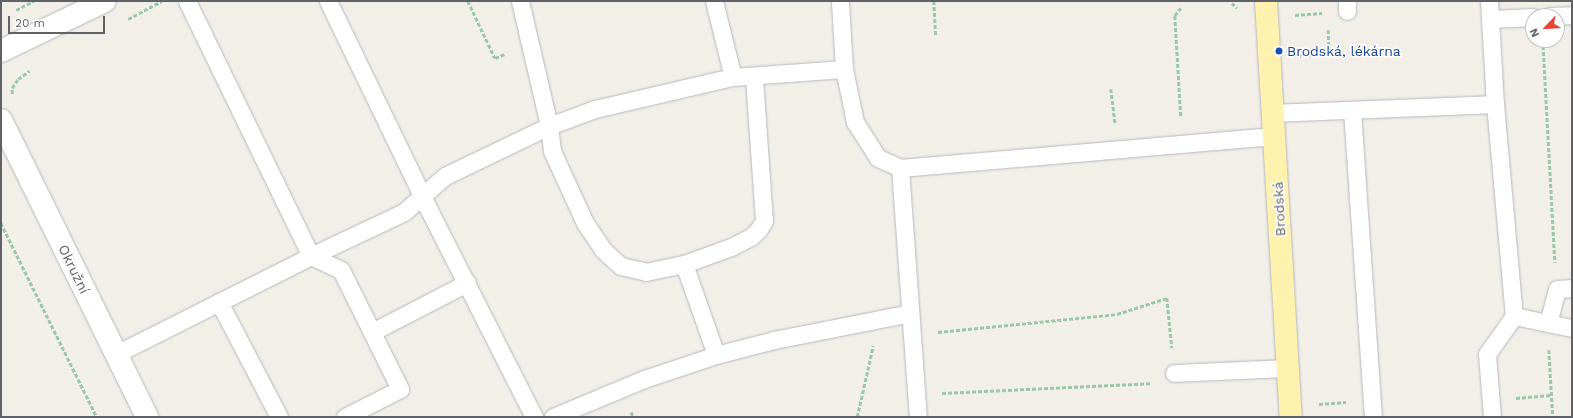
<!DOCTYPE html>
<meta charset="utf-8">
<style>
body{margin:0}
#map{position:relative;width:1573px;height:418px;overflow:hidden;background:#f1efe8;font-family:"Work Sans",sans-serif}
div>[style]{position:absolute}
.path>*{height:2.5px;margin-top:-1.25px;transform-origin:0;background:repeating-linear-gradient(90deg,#9cc7a9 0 4px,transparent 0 6px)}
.roads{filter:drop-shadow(0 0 1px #b5b8bc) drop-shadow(0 0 1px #b5b8bc)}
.lane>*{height:17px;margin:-8.5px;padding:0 8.5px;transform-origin:8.5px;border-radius:8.5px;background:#fff}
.street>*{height:22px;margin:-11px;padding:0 11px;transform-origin:11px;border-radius:11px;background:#fff}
.primary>*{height:22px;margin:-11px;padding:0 11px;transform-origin:11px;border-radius:11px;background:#fff2af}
.dots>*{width:11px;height:11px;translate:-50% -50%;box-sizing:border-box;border:2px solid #fff;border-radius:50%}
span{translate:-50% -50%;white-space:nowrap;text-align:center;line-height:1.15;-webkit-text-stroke:3px #fff;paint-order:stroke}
.transit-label{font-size:14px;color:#164399}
.left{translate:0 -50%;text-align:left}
.street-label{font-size:14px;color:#5f6368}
.frame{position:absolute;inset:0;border:2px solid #5f6368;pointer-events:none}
.north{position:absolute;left:1525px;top:8px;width:40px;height:40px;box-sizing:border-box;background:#fff;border:1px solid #bfc1c3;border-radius:50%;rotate:245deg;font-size:11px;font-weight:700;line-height:16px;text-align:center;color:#5f6368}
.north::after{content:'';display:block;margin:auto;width:14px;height:18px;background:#ea4335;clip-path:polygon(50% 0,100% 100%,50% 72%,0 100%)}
.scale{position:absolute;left:8px;top:16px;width:97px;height:18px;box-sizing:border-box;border:2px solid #5f6368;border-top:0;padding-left:5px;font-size:12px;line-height:14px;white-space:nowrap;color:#5f6368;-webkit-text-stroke:3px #fff;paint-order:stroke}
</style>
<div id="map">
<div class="path">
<i style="left:468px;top:1px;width:63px;rotate:64.7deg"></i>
<i style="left:495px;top:58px;width:11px;rotate:-22deg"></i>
<i style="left:934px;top:1px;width:34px;rotate:87deg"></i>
<i style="left:1232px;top:3px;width:7px;rotate:45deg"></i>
<i style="left:1181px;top:8px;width:10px;rotate:127deg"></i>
<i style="left:1175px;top:16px;width:102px;rotate:86.6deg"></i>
<i style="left:16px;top:10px;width:20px;rotate:-27deg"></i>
<i style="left:1295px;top:15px;width:27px;rotate:-4deg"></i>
<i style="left:128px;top:19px;width:38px;rotate:-28deg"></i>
<i style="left:1543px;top:40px;width:223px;rotate:86.9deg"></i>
<i style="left:1297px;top:56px;width:32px;rotate:-7deg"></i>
<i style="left:1329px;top:52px;width:22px;rotate:-93deg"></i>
<i style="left:1111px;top:89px;width:34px;rotate:83deg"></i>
<i style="left:12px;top:94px;width:6px;rotate:-90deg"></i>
<i style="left:12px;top:88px;width:11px;rotate:-56deg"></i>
<i style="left:18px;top:79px;width:14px;rotate:-36deg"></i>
<i style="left:1px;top:223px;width:216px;rotate:63.7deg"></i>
<i style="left:938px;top:332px;width:180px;rotate:-5.7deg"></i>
<i style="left:1117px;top:314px;width:52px;rotate:-17.7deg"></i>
<i style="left:1167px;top:298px;width:50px;rotate:84.3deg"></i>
<i style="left:1549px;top:350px;width:67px;rotate:86.6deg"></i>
<i style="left:942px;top:393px;width:209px;rotate:-2.7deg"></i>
<i style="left:1516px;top:398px;width:35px;rotate:-5deg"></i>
<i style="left:1319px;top:404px;width:27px;rotate:-4deg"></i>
<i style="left:631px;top:412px;width:6px;rotate:59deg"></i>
<i style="left:857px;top:417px;width:73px;rotate:-77.3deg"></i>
</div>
<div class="roads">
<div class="lane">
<i style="left:187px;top:1px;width:284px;rotate:64.1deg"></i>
<i style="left:311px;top:256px;width:33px;rotate:25deg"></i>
<i style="left:341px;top:270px;width:133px;rotate:63.6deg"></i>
<i style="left:400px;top:389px;width:62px;rotate:153deg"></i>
<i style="left:328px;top:1px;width:228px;rotate:64.2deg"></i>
<i style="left:427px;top:206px;width:237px;rotate:63.1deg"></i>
<i style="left:520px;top:1px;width:128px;rotate:76.9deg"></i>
<i style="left:549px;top:126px;width:25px;rotate:83deg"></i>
<i style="left:552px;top:151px;width:79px;rotate:65.4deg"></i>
<i style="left:585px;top:223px;width:32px;rotate:56deg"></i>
<i style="left:603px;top:250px;width:24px;rotate:42deg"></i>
<i style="left:621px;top:266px;width:26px;rotate:13deg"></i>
<i style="left:646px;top:272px;width:39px;rotate:-12deg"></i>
<i style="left:684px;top:264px;width:50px;rotate:-19.9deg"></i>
<i style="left:731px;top:247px;width:22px;rotate:-27deg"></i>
<i style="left:751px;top:237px;width:11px;rotate:-45deg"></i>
<i style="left:759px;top:229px;width:9px;rotate:-58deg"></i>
<i style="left:764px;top:221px;width:143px;rotate:-94deg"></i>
<i style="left:714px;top:1px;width:78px;rotate:76deg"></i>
<i style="left:1347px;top:1px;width:10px;rotate:90deg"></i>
<i style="left:1489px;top:1px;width:103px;rotate:86.7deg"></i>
<i style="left:1495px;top:104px;width:213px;rotate:84.9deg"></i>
<i style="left:1514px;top:316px;width:47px;rotate:125.4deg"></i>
<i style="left:1487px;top:354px;width:63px;rotate:85.5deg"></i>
<i style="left:1549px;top:16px;width:23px;rotate:-2deg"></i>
<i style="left:1490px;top:19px;width:43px;rotate:-2.7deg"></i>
<i style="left:844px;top:69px;width:54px;rotate:78.3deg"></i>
<i style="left:855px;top:122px;width:43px;rotate:57.4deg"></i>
<i style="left:878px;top:158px;width:24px;rotate:24deg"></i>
<i style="left:900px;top:168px;width:375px;rotate:-4.9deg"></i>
<i style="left:1352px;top:110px;width:308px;rotate:86.1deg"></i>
<i style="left:1273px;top:113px;width:222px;rotate:-2.3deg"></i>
<i style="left:900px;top:168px;width:250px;rotate:85.9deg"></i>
<i style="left:684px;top:264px;width:96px;rotate:70.6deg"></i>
<i style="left:219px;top:302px;width:130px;rotate:62.4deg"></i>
<i style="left:1514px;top:316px;width:59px;rotate:11.7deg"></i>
<i style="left:1548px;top:323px;width:35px;rotate:-75deg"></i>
<i style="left:1557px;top:289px;width:15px;rotate:-4deg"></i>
<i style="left:372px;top:332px;width:107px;rotate:-27.3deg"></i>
<i style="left:116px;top:354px;width:218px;rotate:-26.7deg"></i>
<i style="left:311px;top:256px;width:103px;rotate:-25.3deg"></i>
<i style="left:404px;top:212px;width:55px;rotate:-41.3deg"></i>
<i style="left:445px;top:176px;width:115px;rotate:-25.7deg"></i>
<i style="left:549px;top:126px;width:49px;rotate:-20.3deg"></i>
<i style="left:595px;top:109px;width:142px;rotate:-13.1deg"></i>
<i style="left:733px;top:77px;width:111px;rotate:-4.1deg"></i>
<i style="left:844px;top:69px;width:68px;rotate:-93.4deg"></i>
<i style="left:1174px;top:373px;width:115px;rotate:-2.5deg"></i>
<i style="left:553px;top:417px;width:99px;rotate:-22.7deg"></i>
<i style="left:644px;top:379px;width:76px;rotate:-18.4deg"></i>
<i style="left:716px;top:355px;width:60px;rotate:-14.5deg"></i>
<i style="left:774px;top:340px;width:139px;rotate:-11.2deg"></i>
</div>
<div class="street">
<i style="left:1px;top:51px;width:115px;rotate:-25.7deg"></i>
<i style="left:1px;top:120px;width:331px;rotate:63.8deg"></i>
</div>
<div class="primary">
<i style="left:1266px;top:1px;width:417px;rotate:86.6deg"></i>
</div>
</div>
<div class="dots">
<i style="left:1279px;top:51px;background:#1a4fb4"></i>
</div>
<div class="transit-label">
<span class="left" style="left:1287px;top:51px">Brodská, lékárna</span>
</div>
<div class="street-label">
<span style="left:1279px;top:209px;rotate:-93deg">Brodská</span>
<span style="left:74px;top:269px;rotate:64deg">Okružní</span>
</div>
<div class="frame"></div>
<div class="north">N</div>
<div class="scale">20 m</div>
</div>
